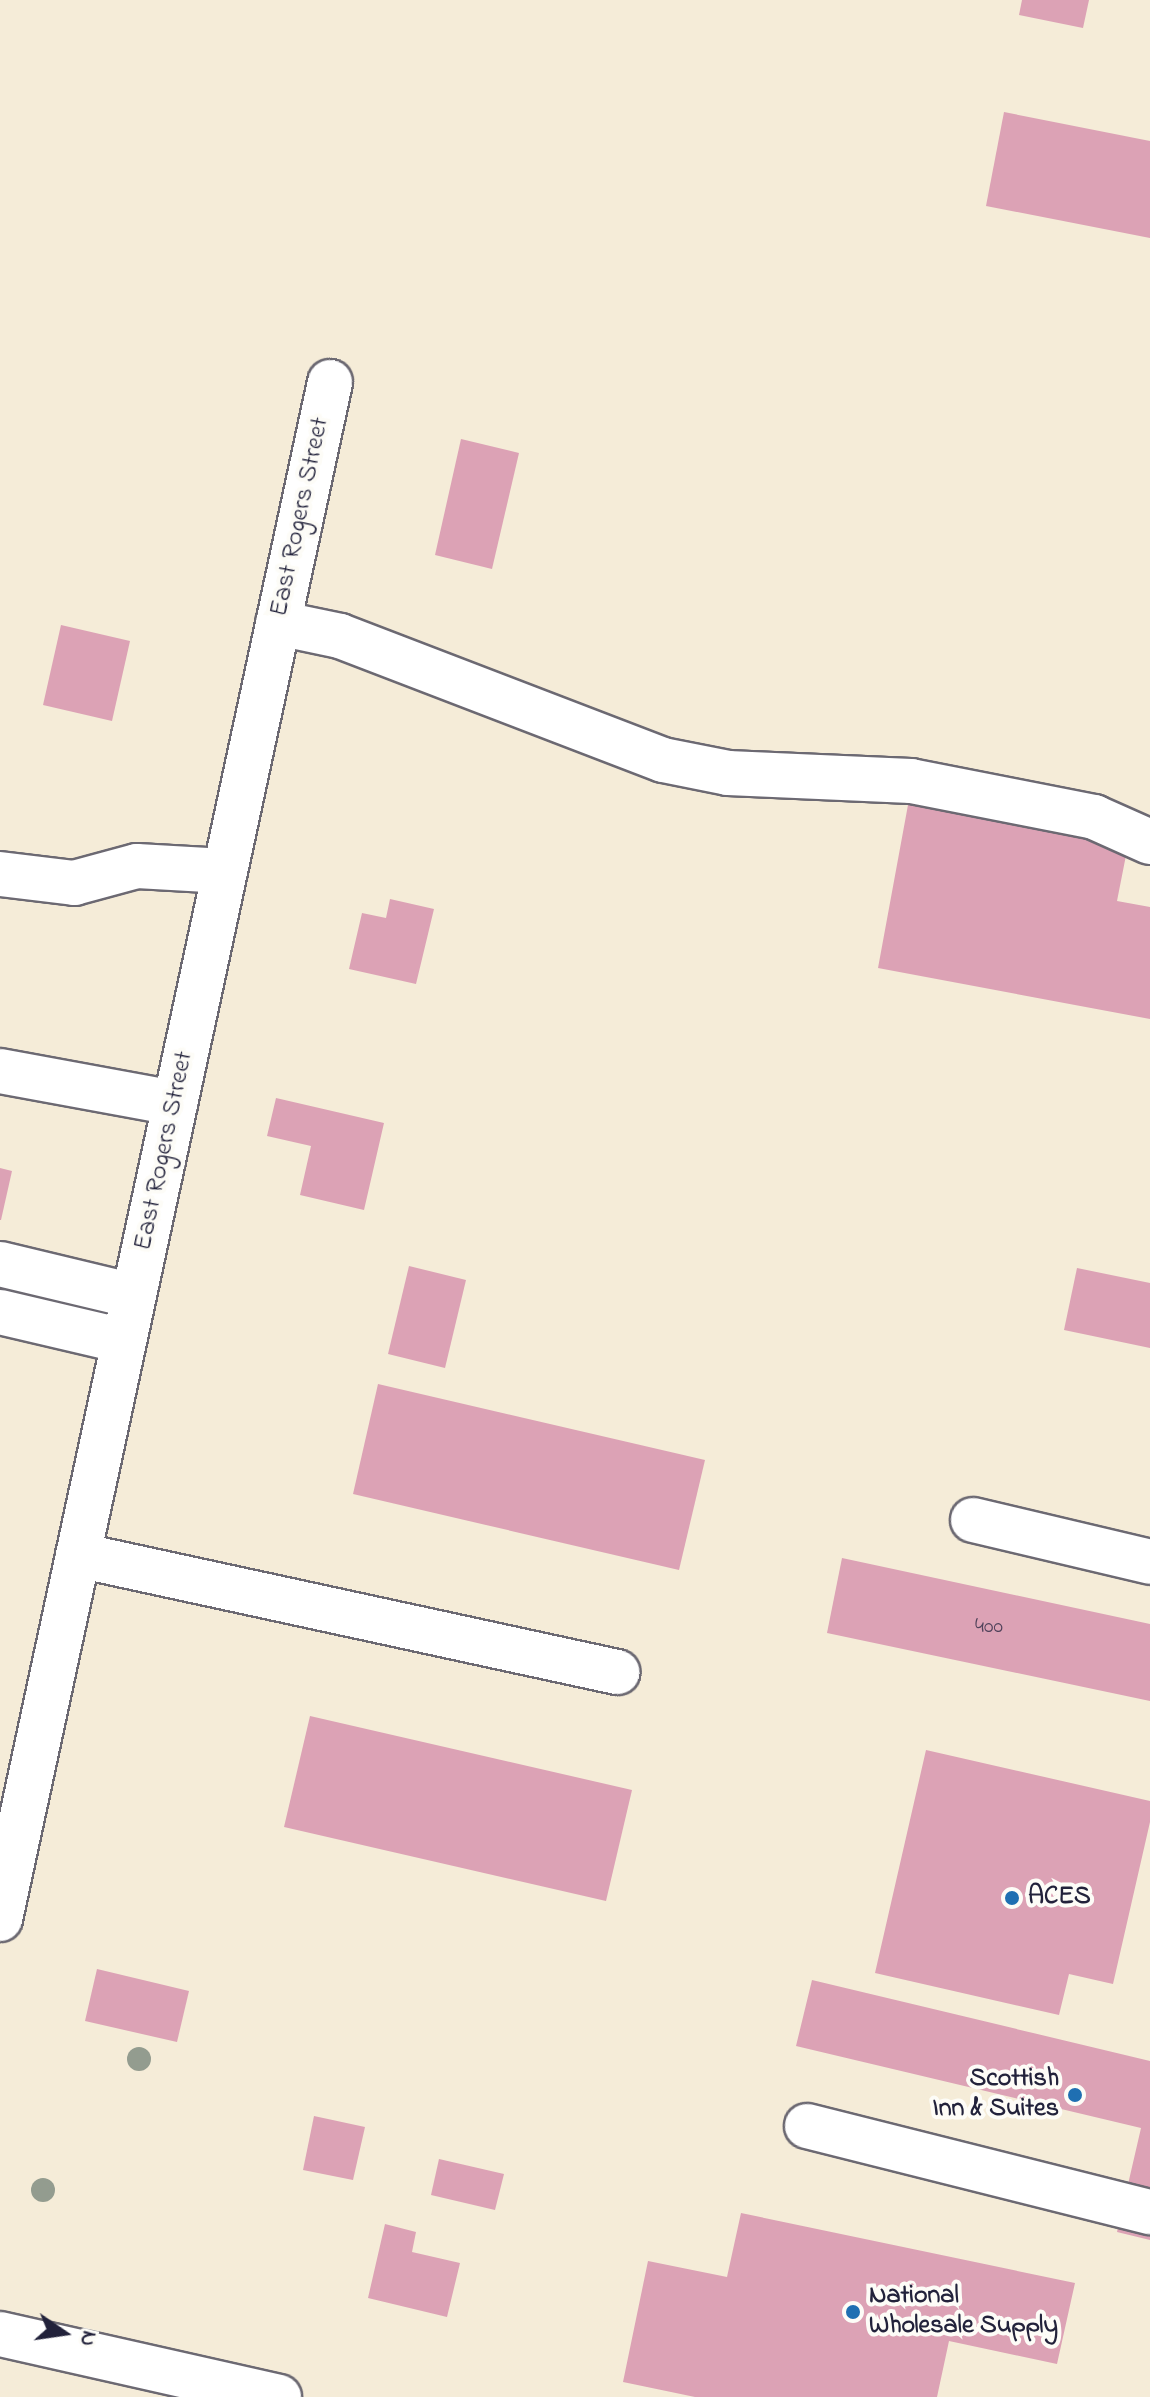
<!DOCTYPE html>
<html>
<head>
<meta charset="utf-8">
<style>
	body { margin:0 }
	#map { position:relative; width:1150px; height:2397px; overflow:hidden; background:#f5ecd8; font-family:"Indie Flower",sans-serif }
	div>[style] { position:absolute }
	.building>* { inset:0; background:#dca2b5 }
	.roads { filter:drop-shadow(2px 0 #6c6972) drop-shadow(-2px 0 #6c6972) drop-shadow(0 2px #6c6972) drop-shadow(0 -2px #6c6972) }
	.minor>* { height:44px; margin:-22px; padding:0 22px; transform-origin:22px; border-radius:22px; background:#fff }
	.trees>* { width:24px; height:24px; margin:-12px; border-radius:50%; background:#939c8f }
	.dots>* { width:22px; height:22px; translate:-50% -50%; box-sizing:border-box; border:4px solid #fdfcf7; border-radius:50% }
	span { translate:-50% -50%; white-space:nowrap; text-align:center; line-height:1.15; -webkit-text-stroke:8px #fdfcf7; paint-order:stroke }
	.number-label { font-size:22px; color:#50425a }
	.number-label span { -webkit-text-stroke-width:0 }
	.street-label { font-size:26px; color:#22223b }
	.poi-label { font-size:26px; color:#22223b; font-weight:700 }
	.left { translate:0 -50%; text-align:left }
	.right { translate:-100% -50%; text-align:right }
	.north { position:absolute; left:24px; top:2293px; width:80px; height:80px; -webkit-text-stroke:6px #fdfcf7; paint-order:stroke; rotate:103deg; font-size:22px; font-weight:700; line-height:32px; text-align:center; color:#22223b }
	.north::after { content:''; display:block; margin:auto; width:28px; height:36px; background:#22223b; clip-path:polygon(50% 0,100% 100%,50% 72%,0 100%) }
</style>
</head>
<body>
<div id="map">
	<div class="building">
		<i style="clip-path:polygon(1022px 0,1089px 0,1083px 28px,1019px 15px)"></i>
		<i style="clip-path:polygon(1004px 112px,1150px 141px,1150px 238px,986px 206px)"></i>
		<i style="clip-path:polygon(461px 439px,519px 453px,492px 569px,435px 555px)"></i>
		<i style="clip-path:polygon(61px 625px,130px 641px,112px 721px,43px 705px)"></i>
		<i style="clip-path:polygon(910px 794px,1130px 835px,1117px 901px,1150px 907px,1150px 1019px,878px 968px)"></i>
		<i style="clip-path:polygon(390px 899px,434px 909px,416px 984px,349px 969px,362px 913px,386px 918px)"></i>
		<i style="clip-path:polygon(276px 1098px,384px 1123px,364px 1210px,300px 1195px,311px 1146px,267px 1136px)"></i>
		<i style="clip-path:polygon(0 1168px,12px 1171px,1px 1220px,0 1220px)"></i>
		<i style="clip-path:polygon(409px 1266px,466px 1280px,445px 1368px,388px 1354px)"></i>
		<i style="clip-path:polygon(1077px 1268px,1150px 1283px,1150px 1348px,1064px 1330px)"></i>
		<i style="clip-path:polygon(378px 1384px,705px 1460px,679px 1570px,353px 1494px)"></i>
		<i style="clip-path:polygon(842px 1558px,1150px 1624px,1150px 1701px,827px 1633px)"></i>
		<i style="clip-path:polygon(310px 1716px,632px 1790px,606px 1901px,284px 1827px)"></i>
		<i style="clip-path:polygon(926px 1750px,1150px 1801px,1150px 1822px,1113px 1984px,1069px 1974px,1059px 2015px,875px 1973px)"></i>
		<i style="clip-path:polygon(97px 1969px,189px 1991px,177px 2042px,85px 2021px)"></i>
		<i style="clip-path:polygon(812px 1980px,1150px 2061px,1150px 2240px,1117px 2232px,1141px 2128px,796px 2046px)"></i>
		<i style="clip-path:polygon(314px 2116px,365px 2127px,353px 2180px,303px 2170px)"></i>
		<i style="clip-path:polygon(439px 2159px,504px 2174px,495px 2210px,431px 2195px)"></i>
		<i style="clip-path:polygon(741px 2213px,1075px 2283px,1057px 2364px,949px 2341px,937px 2397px,695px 2397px,623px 2382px,648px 2261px,727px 2277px)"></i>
		<i style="clip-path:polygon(385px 2224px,416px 2232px,412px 2252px,460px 2263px,447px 2317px,368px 2298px)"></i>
	</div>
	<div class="roads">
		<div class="minor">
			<i style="left:278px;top:623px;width:63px;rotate:11.8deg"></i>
			<i style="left:340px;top:636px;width:346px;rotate:21deg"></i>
			<i style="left:663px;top:760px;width:66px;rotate:11.3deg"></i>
			<i style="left:728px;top:773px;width:183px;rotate:2.5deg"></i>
			<i style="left:911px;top:781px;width:187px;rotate:11.1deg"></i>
			<i style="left:1094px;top:817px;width:61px;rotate:24.1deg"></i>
			<i style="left:0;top:874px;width:75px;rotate:6.9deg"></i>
			<i style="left:74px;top:883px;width:65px;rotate:-15.1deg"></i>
			<i style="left:137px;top:866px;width:88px;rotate:3.3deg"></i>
			<i style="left:0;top:1071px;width:178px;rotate:10.4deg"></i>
			<i style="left:0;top:1264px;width:137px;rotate:13.5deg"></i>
			<i style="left:0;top:1312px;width:127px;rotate:13.2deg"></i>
			<i style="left:973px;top:1520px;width:182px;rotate:13.3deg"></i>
			<i style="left:78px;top:1555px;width:552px;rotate:12.25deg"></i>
			<i style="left:0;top:1919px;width:1572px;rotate:-77.88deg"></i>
			<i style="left:807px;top:2126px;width:354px;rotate:14.1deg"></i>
			<i style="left:0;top:2334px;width:286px;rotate:12.7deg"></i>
		</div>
	</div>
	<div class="trees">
		<i style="left:139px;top:2059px"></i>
		<i style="left:43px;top:2190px"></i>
	</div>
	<div class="dots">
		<i style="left:1012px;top:1898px;background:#1f6fb2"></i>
		<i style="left:1075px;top:2095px;background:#1f6fb2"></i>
		<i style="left:853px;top:2312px;background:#1f6fb2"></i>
	</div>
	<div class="number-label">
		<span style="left:989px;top:1628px">400</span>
	</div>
	<div class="street-label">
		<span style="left:301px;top:517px;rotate:-78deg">East Rogers Street</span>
		<span style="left:165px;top:1151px;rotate:-78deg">East Rogers Street</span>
	</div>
	<div class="poi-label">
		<span class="left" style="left:1028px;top:1898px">ACES</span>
		<span class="right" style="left:1059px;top:2095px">Scottish<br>Inn &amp; Suites</span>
		<span class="left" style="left:869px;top:2312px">National<br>Wholesale Supply</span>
	</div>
	<div class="north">N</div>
</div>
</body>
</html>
